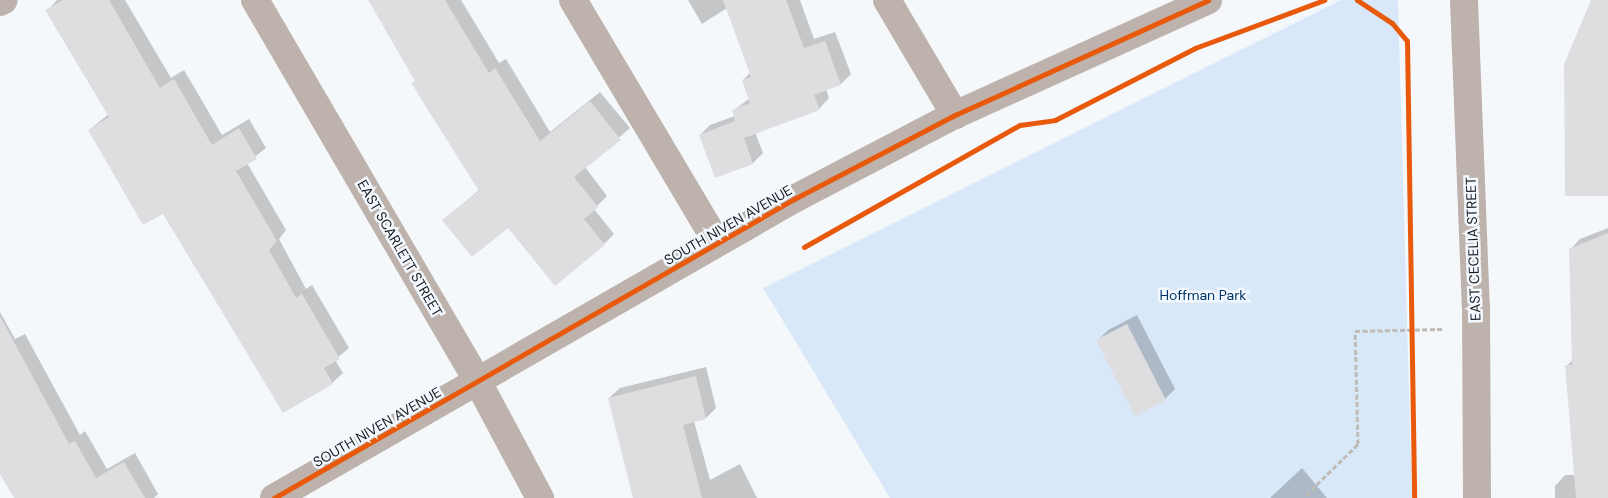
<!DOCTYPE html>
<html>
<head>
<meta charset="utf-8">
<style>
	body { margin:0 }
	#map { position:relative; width:1608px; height:498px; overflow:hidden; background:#f5f8fb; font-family:"DM Sans",sans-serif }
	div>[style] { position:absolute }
	.green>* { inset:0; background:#d9e8f8 }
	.shadow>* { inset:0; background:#0003 }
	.building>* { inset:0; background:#dedee1 }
	.path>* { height:3px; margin-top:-1.5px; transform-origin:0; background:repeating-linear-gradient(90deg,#bfbbb7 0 5px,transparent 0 7.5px) }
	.minor>* { height:28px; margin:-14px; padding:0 14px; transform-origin:14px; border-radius:14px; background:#beb3ac }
	.cycleway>* { height:5px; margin:-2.5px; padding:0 2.5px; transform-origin:2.5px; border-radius:2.5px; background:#e8590c }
	span { translate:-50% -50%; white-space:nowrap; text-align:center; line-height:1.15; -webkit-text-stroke:5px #f2f8fe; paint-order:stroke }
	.street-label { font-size:14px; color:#181a1d }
	.park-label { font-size:14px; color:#003667 }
</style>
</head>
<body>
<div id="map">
	<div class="green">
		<i style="clip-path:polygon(1341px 0,1398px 0,1412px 498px,890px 498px,763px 288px)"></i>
	</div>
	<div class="shadow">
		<i style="clip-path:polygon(57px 0,125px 0,171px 78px,184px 70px,222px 135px,249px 119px,266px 148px,247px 163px,286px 230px,279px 239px,306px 289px,312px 285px,349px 348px,335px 360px,343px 373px,332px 383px,283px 412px,163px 212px,89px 130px,109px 114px,47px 11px)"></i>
		<i style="clip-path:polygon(369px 0,461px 0,499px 63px,506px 59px,550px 132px,600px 92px,630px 128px,585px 167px,607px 196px,594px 209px,614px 234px,604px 244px,508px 226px,444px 220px,479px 190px,413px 83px,416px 80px)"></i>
		<i style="clip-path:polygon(688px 0,800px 0,814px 39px,835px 32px,851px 74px,841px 84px,826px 89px,829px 98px,819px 109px,755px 132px,763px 153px,753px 163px,715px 176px,700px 135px,710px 125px,735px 116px,733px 111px,750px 98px,743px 80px,751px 72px,727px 8px,702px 24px)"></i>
		<i style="clip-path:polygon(1608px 228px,1608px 498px,1555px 498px,1555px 486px,1565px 475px,1576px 475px,1567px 366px,1573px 359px,1570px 250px,1580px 239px)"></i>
		<i style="clip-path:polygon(0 312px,15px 339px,25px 334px,80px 435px,85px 431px,107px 469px,135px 453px,158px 494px,154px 498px,15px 498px,0 471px)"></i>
		<i style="clip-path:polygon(1137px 315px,1175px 389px,1165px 399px,1098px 340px,1108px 330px)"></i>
		<i style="clip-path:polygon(706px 367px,716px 408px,706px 418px,694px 421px,710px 480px,740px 464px,757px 498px,659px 498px,609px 398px,620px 388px)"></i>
		<i style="clip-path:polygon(1302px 468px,1327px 498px,1270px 498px,1272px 496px)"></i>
	</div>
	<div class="building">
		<i style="clip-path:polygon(63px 0,109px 0,160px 88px,174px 79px,212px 145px,239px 128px,257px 159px,236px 171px,277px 241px,269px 250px,296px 298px,302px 294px,340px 359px,324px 368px,333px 384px,283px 413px,163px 214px,143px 225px,88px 130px,109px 117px,45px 10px)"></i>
		<i style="clip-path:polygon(368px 0,445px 0,489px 73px,495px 68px,540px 141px,590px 101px,621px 140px,574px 177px,598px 207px,584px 219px,605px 245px,555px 286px,508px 228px,472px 257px,442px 220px,479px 191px,411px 83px,415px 81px)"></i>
		<i style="clip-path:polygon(723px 0,786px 0,804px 48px,825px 41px,841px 85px,814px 95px,820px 110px,744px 138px,753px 164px,715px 178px,699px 135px,735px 121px,732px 110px,750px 103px,742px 80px,751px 77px)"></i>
		<i style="clip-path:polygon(1591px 0,1608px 0,1608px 196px,1565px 196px,1564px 64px)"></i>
		<i style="clip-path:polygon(1608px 233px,1608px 498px,1576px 498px,1565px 365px,1572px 365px,1569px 249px)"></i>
		<i style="clip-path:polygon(0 316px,69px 444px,75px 441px,96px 478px,124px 462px,145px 498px,14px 498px,0 474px)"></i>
		<i style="clip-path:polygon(1127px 324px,1166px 400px,1135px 416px,1096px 340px)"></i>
		<i style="clip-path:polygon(696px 376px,706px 419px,683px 425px,702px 498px,633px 498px,608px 398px)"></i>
	</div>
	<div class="path">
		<i style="left:1306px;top:495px;width:73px;rotate:-44.4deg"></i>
		<i style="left:1358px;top:444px;width:113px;rotate:-91.5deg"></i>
		<i style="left:1355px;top:331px;width:87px;rotate:-1.3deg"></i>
	</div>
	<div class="minor">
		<i style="left:255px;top:0;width:442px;rotate:59.7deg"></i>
		<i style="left:478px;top:382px;width:132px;rotate:61.9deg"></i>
		<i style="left:573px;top:0;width:282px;rotate:59.3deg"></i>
		<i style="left:887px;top:0;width:134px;rotate:59.4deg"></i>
		<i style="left:1464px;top:0;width:307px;rotate:87.8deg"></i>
		<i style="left:1476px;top:307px;width:191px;rotate:89.7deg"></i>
		<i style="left:0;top:2px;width:4px;rotate:-27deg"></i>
		<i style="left:274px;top:498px;width:600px;rotate:-29.9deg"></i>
		<i style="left:794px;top:199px;width:182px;rotate:-27.6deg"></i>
		<i style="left:955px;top:115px;width:278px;rotate:-24.4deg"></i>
	</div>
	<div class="cycleway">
		<i style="left:1357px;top:0;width:42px;rotate:33.3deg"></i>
		<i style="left:1392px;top:23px;width:23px;rotate:50deg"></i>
		<i style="left:1407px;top:41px;width:457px;rotate:89.1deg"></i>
		<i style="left:804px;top:247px;width:248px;rotate:-29.5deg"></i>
		<i style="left:1020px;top:125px;width:35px;rotate:-8deg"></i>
		<i style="left:1055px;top:120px;width:157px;rotate:-27.2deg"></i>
		<i style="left:1195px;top:48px;width:138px;rotate:-20.4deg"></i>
		<i style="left:274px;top:498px;width:600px;rotate:-29.9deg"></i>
		<i style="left:794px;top:199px;width:182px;rotate:-27.6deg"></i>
		<i style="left:955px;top:115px;width:278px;rotate:-24.4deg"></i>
	</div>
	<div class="street-label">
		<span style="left:728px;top:225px;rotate:-30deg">SOUTH NIVEN AVENUE</span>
		<span style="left:400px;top:248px;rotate:60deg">EAST SCARLETT STREET</span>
		<span style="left:1473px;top:249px;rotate:-92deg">EAST CECELIA STREET</span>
		<span style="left:377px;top:427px;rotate:-30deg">SOUTH NIVEN AVENUE</span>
	</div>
	<div class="park-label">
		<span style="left:1203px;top:295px">Hoffman Park</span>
	</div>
</div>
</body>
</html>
